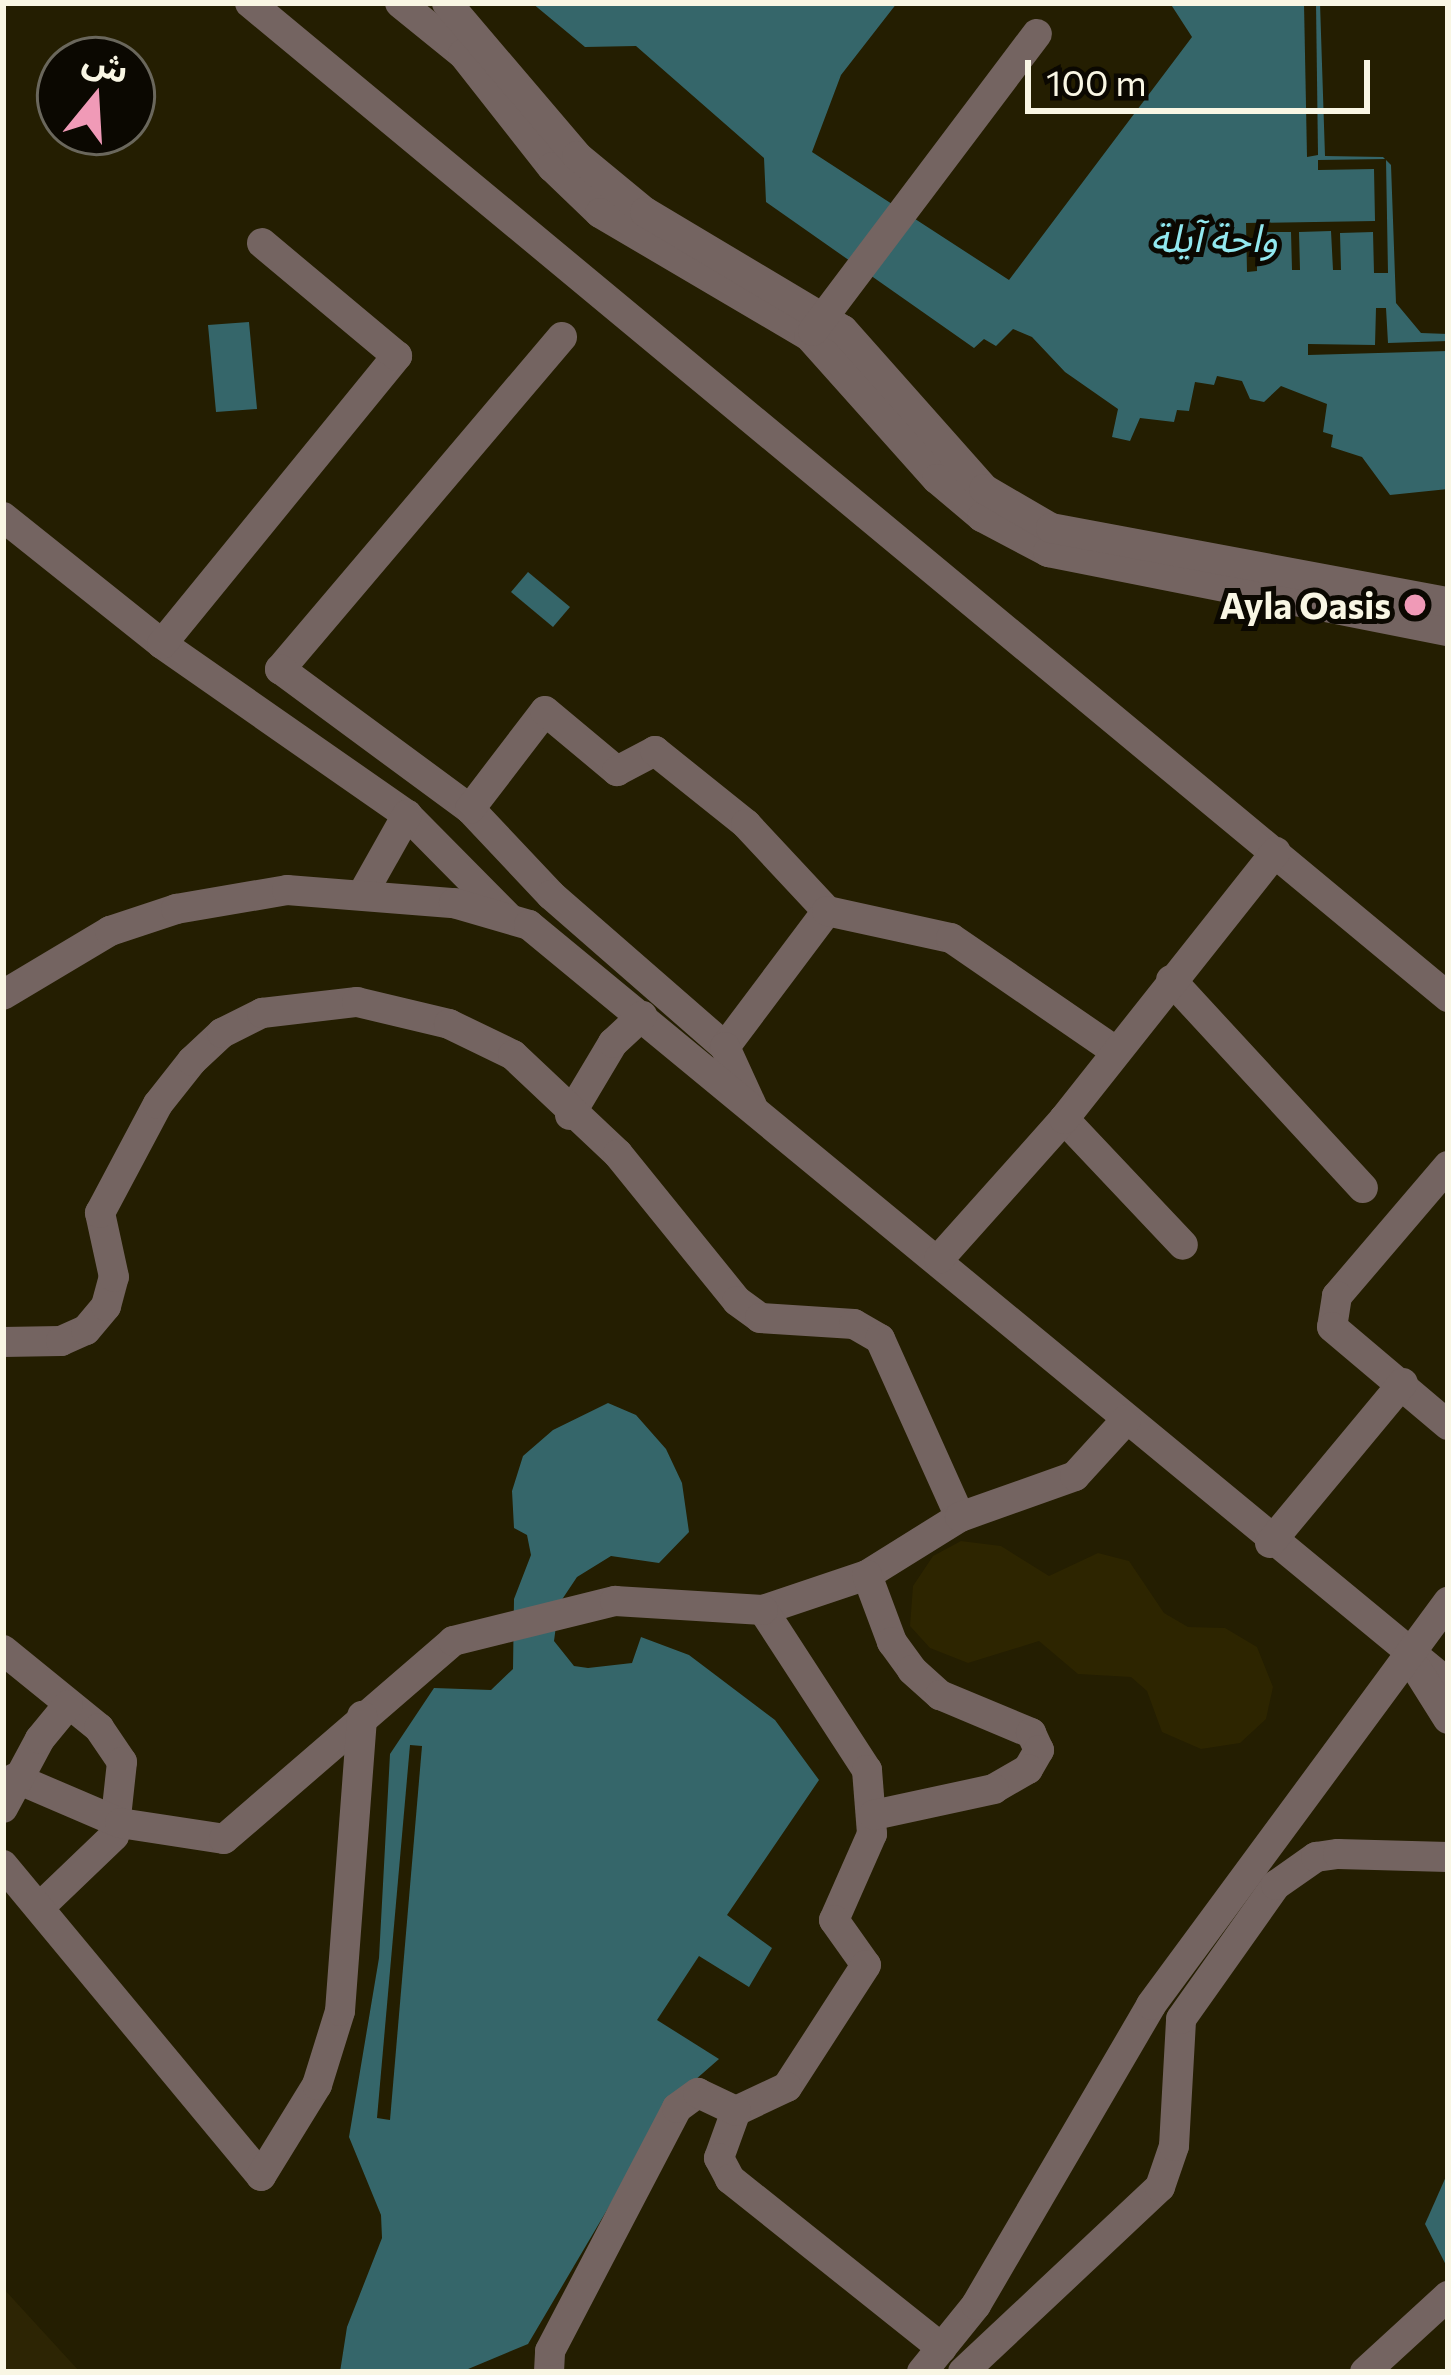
<!DOCTYPE html>
<html>
<head>
<meta charset="utf-8">
<style>
	body { margin:0 }
	#map { position:relative; width:1451px; height:2375px; overflow:hidden; background:#241e01; font-family:Commissioner,"Noto Sans Arabic",sans-serif }
	div>[style] { position:absolute }
	.built>* { inset:0; background:#2d2500 }
	.sand>* { inset:0; background:#2d2504 }
	.water>* { inset:0; background:#35666a }
	.pier>* { inset:0; background:#241e01 }
	.minor>* { height:30px; margin:-15px; padding:0 15px; transform-origin:15px; border-radius:15px; background:#746461 }
	.dots>* { width:33px; height:33px; translate:-50% -50%; box-sizing:border-box; border:6px solid #0b0801; border-radius:50% }
	span { translate:-50% -50%; white-space:nowrap; text-align:center; line-height:1.15; -webkit-text-stroke:10px #0b0801; paint-order:stroke }
	.poi-label { font-size:36px; color:#f9f6e4; font-weight:700 }
	.right { translate:-100% -50%; text-align:right }
	.water-label { font-size:39px; color:#92e8ef; font-style:italic }
	.frame { position:absolute; inset:0; border:6px solid #f9f6e4; pointer-events:none }
	.north { position:absolute; left:36px; top:36px; width:120px; height:120px; box-sizing:border-box; background:#0b0801; border:3px solid #6a675c; border-radius:50%; rotate:18deg; font-size:33px; font-weight:700; line-height:48px; text-align:center; color:#f9f6e4 }
	.north::after { content:''; display:block; margin:auto; width:42px; height:54px; background:#f09ab7; clip-path:polygon(50% 0,100% 100%,50% 72%,0 100%) }
	.scale { position:absolute; left:1025px; top:60px; width:345px; height:54px; box-sizing:border-box; border:6px solid #f9f6e4; border-top:0; padding-left:15px; font-size:36px; line-height:42px; white-space:nowrap; color:#f9f6e4; -webkit-text-stroke:9px #0b0801; paint-order:stroke }
</style>
</head>
<body>
<div id="map">
	<div class="built">
		<i style="clip-path:polygon(961px 1541px,1001px 1546px,1049px 1576px,1098px 1553px,1129px 1561px,1164px 1613px,1188px 1627px,1225px 1628px,1257px 1647px,1273px 1687px,1266px 1719px,1240px 1743px,1201px 1749px,1162px 1732px,1147px 1691px,1131px 1677px,1078px 1674px,1039px 1641px,968px 1663px,930px 1648px,910px 1626px,913px 1586px,933px 1556px)"></i>
	</div>
	<div class="sand">
		<i style="clip-path:polygon(3px 2288px,80px 2372px,3px 2372px)"></i>
	</div>
	<div class="water">
		<i style="clip-path:polygon(532px 3px,897px 3px,841px 75px,812px 152px,1009px 280px,1192px 37px,1170px 3px,1320px 3px,1325px 156px,1383px 157px,1391px 165px,1396px 303px,1421px 333px,1448px 334px,1448px 489px,1390px 495px,1362px 457px,1331px 447px,1333px 435px,1323px 432px,1327px 404px,1281px 386px,1264px 402px,1250px 399px,1242px 381px,1217px 376px,1214px 385px,1195px 382px,1189px 411px,1177px 410px,1174px 422px,1140px 418px,1130px 441px,1112px 437px,1118px 409px,1065px 372px,1032px 337px,1013px 329px,996px 346px,984px 339px,974px 348px,766px 202px,764px 158px,636px 46px,585px 47px)"></i>
		<i style="clip-path:polygon(249px 322px,257px 409px,216px 412px,208px 325px)"></i>
		<i style="clip-path:polygon(528px 572px,570px 607px,553px 627px,511px 592px)"></i>
		<i style="clip-path:polygon(608px 1403px,636px 1415px,666px 1449px,682px 1483px,689px 1532px,659px 1563px,611px 1556px,577px 1577px,559px 1604px,554px 1641px,574px 1666px,588px 1668px,632px 1663px,641px 1637px,689px 1655px,775px 1720px,819px 1780px,727px 1915px,772px 1948px,749px 1987px,699px 1956px,657px 2020px,719px 2059px,687px 2087px,640px 2154px,528px 2344px,461px 2372px,340px 2372px,347px 2327px,382px 2238px,381px 2215px,349px 2137px,379px 1958px,390px 1754px,434px 1688px,491px 1690px,513px 1669px,514px 1599px,531px 1555px,527px 1535px,514px 1528px,512px 1491px,523px 1456px,553px 1430px)"></i>
		<i style="clip-path:polygon(1448px 2172px,1448px 2269px,1425px 2224px)"></i>
	</div>
	<div class="pier">
		<i style="clip-path:polygon(1304px 3px,1316px 3px,1318px 155px,1307px 157px)"></i>
		<i style="clip-path:polygon(1386px 159px,1388px 273px,1374px 273px,1373px 232px,1340px 233px,1341px 270px,1333px 270px,1331px 231px,1299px 232px,1300px 270px,1292px 270px,1291px 232px,1257px 232px,1257px 271px,1247px 272px,1246px 223px,1375px 221px,1374px 169px,1318px 170px,1318px 160px)"></i>
		<i style="clip-path:polygon(1376px 308px,1386px 308px,1388px 343px,1448px 341px,1448px 351px,1308px 355px,1308px 344px,1375px 345px)"></i>
		<i style="clip-path:polygon(410px 1745px,422px 1746px,390px 2120px,377px 2118px)"></i>
	</div>
	<div class="minor">
		<i style="left:250px;top:3px;width:1557px;rotate:39.68deg"></i>
		<i style="left:400px;top:3px;width:81px;rotate:39deg"></i>
		<i style="left:463px;top:54px;width:144px;rotate:51.8deg"></i>
		<i style="left:552px;top:167px;width:66px;rotate:43.8deg"></i>
		<i style="left:600px;top:213px;width:243px;rotate:30.5deg"></i>
		<i style="left:809px;top:336px;width:192px;rotate:48.2deg"></i>
		<i style="left:937px;top:479px;width:59px;rotate:40.2deg"></i>
		<i style="left:982px;top:517px;width:75px;rotate:27.9deg"></i>
		<i style="left:1048px;top:552px;width:408px;rotate:11.2deg"></i>
		<i style="left:447px;top:3px;width:201px;rotate:49.6deg"></i>
		<i style="left:577px;top:156px;width:88px;rotate:39.5deg"></i>
		<i style="left:645px;top:212px;width:230px;rotate:30.8deg"></i>
		<i style="left:843px;top:330px;width:213px;rotate:48.4deg"></i>
		<i style="left:984px;top:489px;width:78px;rotate:30.2deg"></i>
		<i style="left:1051px;top:528px;width:404px;rotate:10.6deg"></i>
		<i style="left:813px;top:331px;width:372px;rotate:-53deg"></i>
		<i style="left:562px;top:337px;width:436px;rotate:130.3deg"></i>
		<i style="left:280px;top:669px;width:236px;rotate:36.4deg"></i>
		<i style="left:470px;top:809px;width:118px;rotate:46.7deg"></i>
		<i style="left:551px;top:895px;width:231px;rotate:41.1deg"></i>
		<i style="left:3px;top:517px;width:203px;rotate:38.6deg"></i>
		<i style="left:162px;top:644px;width:299px;rotate:34.9deg"></i>
		<i style="left:407px;top:815px;width:144px;rotate:45.3deg"></i>
		<i style="left:162px;top:644px;width:372px;rotate:-50.8deg"></i>
		<i style="left:397px;top:356px;width:176px;rotate:-140.1deg"></i>
		<i style="left:470px;top:809px;width:123px;rotate:-52.6deg"></i>
		<i style="left:545px;top:711px;width:94px;rotate:39.8deg"></i>
		<i style="left:617px;top:771px;width:43px;rotate:-27.8deg"></i>
		<i style="left:655px;top:751px;width:117px;rotate:38.7deg"></i>
		<i style="left:746px;top:824px;width:119px;rotate:47deg"></i>
		<i style="left:827px;top:911px;width:170px;rotate:126.9deg"></i>
		<i style="left:725px;top:1047px;width:65px;rotate:65.4deg"></i>
		<i style="left:363px;top:893px;width:90px;rotate:-60.6deg"></i>
		<i style="left:827px;top:911px;width:127px;rotate:12.3deg"></i>
		<i style="left:951px;top:938px;width:198px;rotate:34.5deg"></i>
		<i style="left:1171px;top:980px;width:283px;rotate:47.3deg"></i>
		<i style="left:3px;top:995px;width:125px;rotate:-30.9deg"></i>
		<i style="left:110px;top:931px;width:70px;rotate:-18.4deg"></i>
		<i style="left:176px;top:909px;width:113px;rotate:-9.7deg"></i>
		<i style="left:287px;top:890px;width:168px;rotate:4.5deg"></i>
		<i style="left:454px;top:903px;width:78px;rotate:16.3deg"></i>
		<i style="left:529px;top:925px;width:1191px;rotate:39.52deg"></i>
		<i style="left:570px;top:1115px;width:84px;rotate:-59.2deg"></i>
		<i style="left:613px;top:1043px;width:40px;rotate:-43deg"></i>
		<i style="left:1064px;top:1119px;width:173px;rotate:46.6deg"></i>
		<i style="left:1448px;top:1166px;width:171px;rotate:130.5deg"></i>
		<i style="left:1337px;top:1296px;width:31px;rotate:99deg"></i>
		<i style="left:1332px;top:1327px;width:152px;rotate:40.2deg"></i>
		<i style="left:939px;top:1259px;width:188px;rotate:-48.2deg"></i>
		<i style="left:1064px;top:1119px;width:341px;rotate:-51.6deg"></i>
		<i style="left:3px;top:1342px;width:58px;rotate:-1deg"></i>
		<i style="left:61px;top:1341px;width:27px;rotate:-24deg"></i>
		<i style="left:86px;top:1330px;width:31px;rotate:-50deg"></i>
		<i style="left:106px;top:1306px;width:30px;rotate:-75deg"></i>
		<i style="left:114px;top:1277px;width:66px;rotate:-102.3deg"></i>
		<i style="left:100px;top:1213px;width:123px;rotate:-62deg"></i>
		<i style="left:158px;top:1104px;width:55px;rotate:-51.7deg"></i>
		<i style="left:192px;top:1061px;width:41px;rotate:-43deg"></i>
		<i style="left:222px;top:1033px;width:45px;rotate:-26.6deg"></i>
		<i style="left:262px;top:1013px;width:96px;rotate:-6.6deg"></i>
		<i style="left:357px;top:1002px;width:95px;rotate:13.4deg"></i>
		<i style="left:449px;top:1024px;width:71px;rotate:25.8deg"></i>
		<i style="left:513px;top:1055px;width:144px;rotate:43.3deg"></i>
		<i style="left:618px;top:1154px;width:189px;rotate:51deg"></i>
		<i style="left:737px;top:1301px;width:29px;rotate:36deg"></i>
		<i style="left:760px;top:1318px;width:94px;rotate:3.7deg"></i>
		<i style="left:854px;top:1324px;width:30px;rotate:30deg"></i>
		<i style="left:880px;top:1339px;width:195px;rotate:65.8deg"></i>
		<i style="left:960px;top:1517px;width:110px;rotate:148.1deg"></i>
		<i style="left:867px;top:1575px;width:110px;rotate:161.4deg"></i>
		<i style="left:763px;top:1610px;width:191px;rotate:57deg"></i>
		<i style="left:867px;top:1770px;width:64px;rotate:85.5deg"></i>
		<i style="left:872px;top:1834px;width:94px;rotate:113.8deg"></i>
		<i style="left:834px;top:1920px;width:55px;rotate:54.6deg"></i>
		<i style="left:866px;top:1965px;width:145px;rotate:122.9deg"></i>
		<i style="left:787px;top:2087px;width:56px;rotate:154.8deg"></i>
		<i style="left:736px;top:2111px;width:50px;rotate:109.9deg"></i>
		<i style="left:719px;top:2158px;width:24px;rotate:62deg"></i>
		<i style="left:730px;top:2179px;width:271px;rotate:38.6deg"></i>
		<i style="left:960px;top:1517px;width:122px;rotate:-19.6deg"></i>
		<i style="left:1075px;top:1476px;width:76px;rotate:-47.7deg"></i>
		<i style="left:1270px;top:1543px;width:208px;rotate:-50.3deg"></i>
		<i style="left:867px;top:1575px;width:72px;rotate:69.5deg"></i>
		<i style="left:892px;top:1642px;width:34px;rotate:54deg"></i>
		<i style="left:912px;top:1670px;width:38px;rotate:42deg"></i>
		<i style="left:940px;top:1695px;width:99px;rotate:22.7deg"></i>
		<i style="left:1031px;top:1733px;width:19px;rotate:65deg"></i>
		<i style="left:1039px;top:1750px;width:22px;rotate:120deg"></i>
		<i style="left:1028px;top:1769px;width:39px;rotate:150deg"></i>
		<i style="left:994px;top:1789px;width:123px;rotate:167.8deg"></i>
		<i style="left:3px;top:1650px;width:124px;rotate:39.1deg"></i>
		<i style="left:99px;top:1728px;width:41px;rotate:55.9deg"></i>
		<i style="left:122px;top:1762px;width:74px;rotate:96.2deg"></i>
		<i style="left:114px;top:1836px;width:103px;rotate:136.2deg"></i>
		<i style="left:1416px;top:1668px;width:60px;rotate:57.9deg"></i>
		<i style="left:15px;top:1778px;width:114px;rotate:23.2deg"></i>
		<i style="left:120px;top:1823px;width:105px;rotate:8.7deg"></i>
		<i style="left:224px;top:1839px;width:303px;rotate:-40.8deg"></i>
		<i style="left:453px;top:1641px;width:167px;rotate:-13.9deg"></i>
		<i style="left:615px;top:1601px;width:148px;rotate:3.5deg"></i>
		<i style="left:3px;top:1808px;width:78px;rotate:-61.8deg"></i>
		<i style="left:40px;top:1739px;width:44px;rotate:-50.5deg"></i>
		<i style="left:3px;top:1865px;width:404px;rotate:50.3deg"></i>
		<i style="left:261px;top:2176px;width:107px;rotate:-58.4deg"></i>
		<i style="left:317px;top:2085px;width:77px;rotate:-72.7deg"></i>
		<i style="left:340px;top:2011px;width:296px;rotate:-85.7deg"></i>
		<i style="left:549px;top:2372px;width:21px;rotate:-87deg"></i>
		<i style="left:550px;top:2351px;width:274px;rotate:-62.4deg"></i>
		<i style="left:677px;top:2108px;width:26px;rotate:-36deg"></i>
		<i style="left:698px;top:2093px;width:42px;rotate:25.3deg"></i>
		<i style="left:922px;top:2372px;width:86px;rotate:-51.1deg"></i>
		<i style="left:976px;top:2305px;width:347px;rotate:-59.7deg"></i>
		<i style="left:1151px;top:2005px;width:501px;rotate:-53.61deg"></i>
		<i style="left:963px;top:2372px;width:270px;rotate:-43.2deg"></i>
		<i style="left:1160px;top:2187px;width:43px;rotate:-71.1deg"></i>
		<i style="left:1174px;top:2146px;width:127px;rotate:-86.8deg"></i>
		<i style="left:1181px;top:2019px;width:164px;rotate:-54.7deg"></i>
		<i style="left:1276px;top:1885px;width:49px;rotate:-35deg"></i>
		<i style="left:1316px;top:1857px;width:22px;rotate:-8deg"></i>
		<i style="left:1338px;top:1854px;width:110px;rotate:1.6deg"></i>
		<i style="left:1365px;top:2372px;width:113px;rotate:-42.5deg"></i>
	</div>
	<div class="dots">
		<i style="left:1415px;top:605px;background:#f09ab7"></i>
	</div>
	<div class="poi-label">
		<span class="right" style="left:1391px;top:605px">Ayla Oasis</span>
	</div>
	<div class="water-label">
		<span style="left:1214px;top:236px">واحة آيلة</span>
	</div>
	<div class="frame"></div>
	<div class="north">ش</div>
	<div class="scale">100 m</div>
</div>
</body>
</html>
